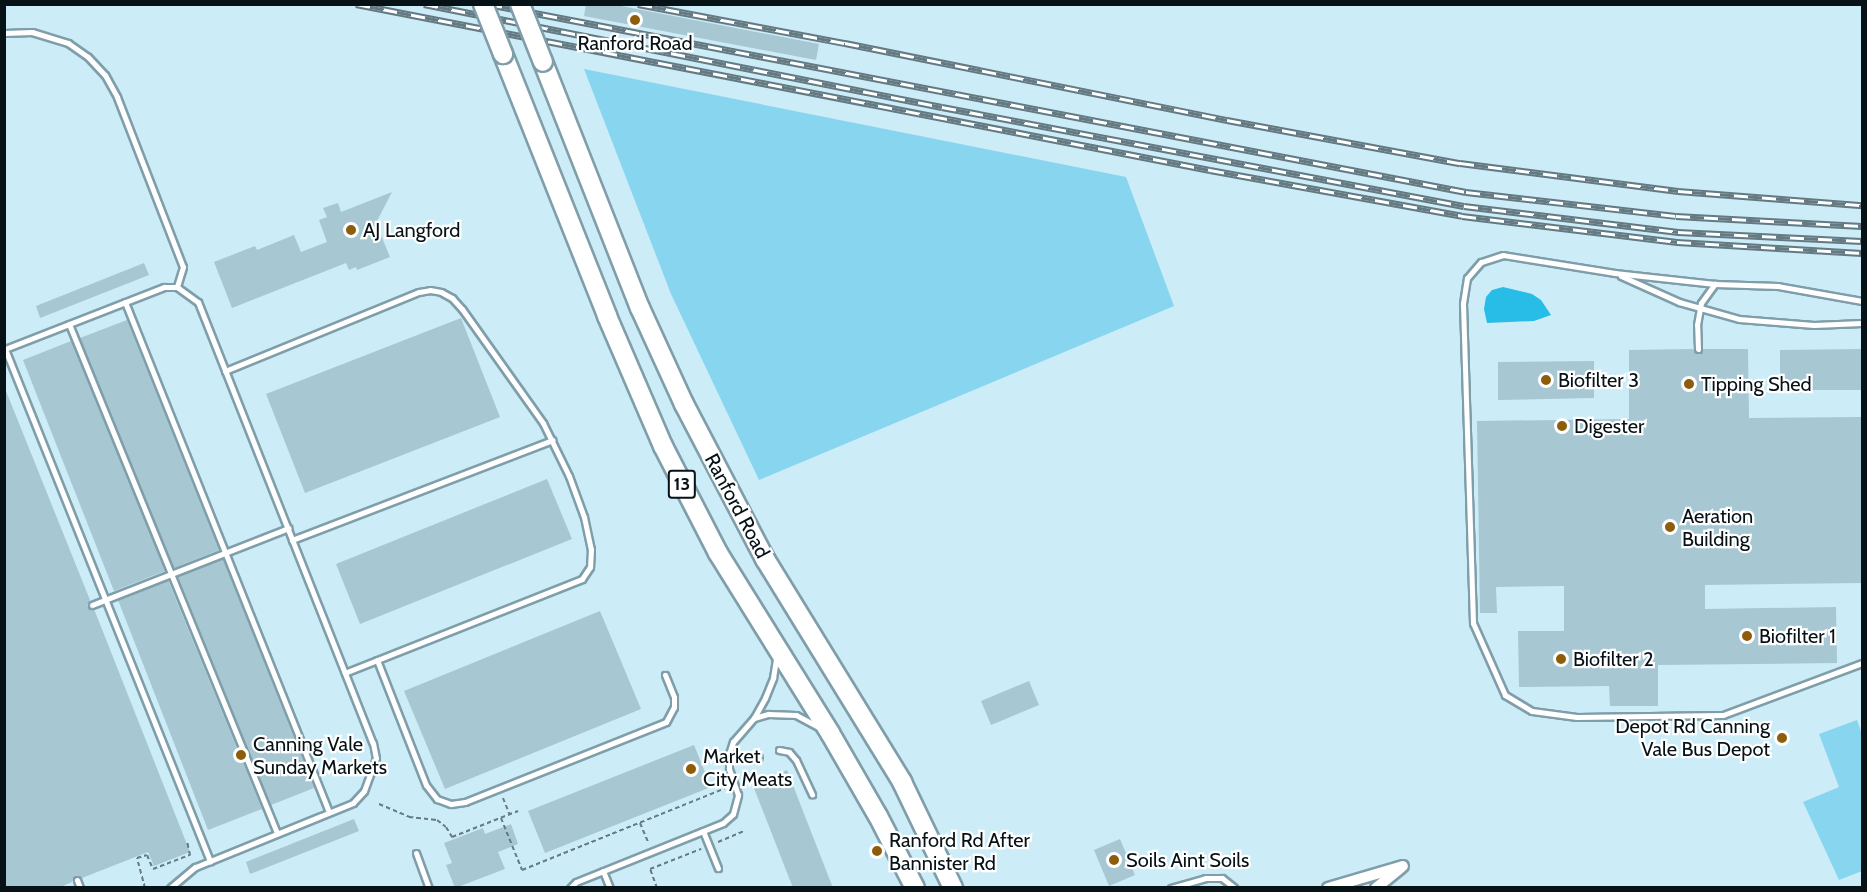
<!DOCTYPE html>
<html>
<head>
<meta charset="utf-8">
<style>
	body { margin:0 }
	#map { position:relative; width:1867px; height:892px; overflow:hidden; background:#ccecf8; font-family:Cabin,sans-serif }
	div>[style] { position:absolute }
	.green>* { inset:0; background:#88d5f0 }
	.water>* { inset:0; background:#27bde6 }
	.building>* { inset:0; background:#a7c7d3 }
	.path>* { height:2px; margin-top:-1px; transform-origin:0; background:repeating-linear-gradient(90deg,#657a82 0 4.5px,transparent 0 7.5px) }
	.roads { filter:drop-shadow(2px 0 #7f9ea9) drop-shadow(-2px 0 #7f9ea9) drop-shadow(0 2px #7f9ea9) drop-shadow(0 -2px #7f9ea9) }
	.lane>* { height:5px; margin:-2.5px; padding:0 2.5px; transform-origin:2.5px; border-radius:2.5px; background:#fff }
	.street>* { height:10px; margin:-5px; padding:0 5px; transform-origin:5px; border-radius:5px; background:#fff }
	.primary>* { height:18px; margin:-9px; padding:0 9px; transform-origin:9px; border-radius:9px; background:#fff }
	.rail>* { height:7px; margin-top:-3.5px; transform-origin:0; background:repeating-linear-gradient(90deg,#fff 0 14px,#647981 0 28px); box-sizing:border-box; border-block:2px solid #647981 }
	.bridges { filter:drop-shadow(2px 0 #7f9ea9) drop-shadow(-2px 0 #7f9ea9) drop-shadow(0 2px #7f9ea9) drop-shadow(0 -2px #7f9ea9) }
	.primary-bridge>* { height:18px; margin:-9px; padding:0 9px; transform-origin:9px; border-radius:9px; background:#fff }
	.dots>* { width:16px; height:16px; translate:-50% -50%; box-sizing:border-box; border:3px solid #fff; border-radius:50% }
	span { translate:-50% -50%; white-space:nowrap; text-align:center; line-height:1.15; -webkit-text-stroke:4.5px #fff; paint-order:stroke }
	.shield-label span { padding:2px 4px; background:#fff; border:2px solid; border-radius:4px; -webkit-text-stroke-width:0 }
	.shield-label { font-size:18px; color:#061216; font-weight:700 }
	.poi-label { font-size:20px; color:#061216 }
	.left { translate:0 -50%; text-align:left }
	.right { translate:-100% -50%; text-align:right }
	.street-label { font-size:20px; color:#061216 }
	.frame { position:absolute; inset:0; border:6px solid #061216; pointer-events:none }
</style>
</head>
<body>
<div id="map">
	<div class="green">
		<i style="clip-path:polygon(584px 69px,1126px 177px,1174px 306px,759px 480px,671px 294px)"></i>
		<i style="clip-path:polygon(1857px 720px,1862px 734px,1862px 871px,1839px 880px,1803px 802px,1839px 787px,1819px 734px)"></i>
	</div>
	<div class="water">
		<i style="clip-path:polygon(1503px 287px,1532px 294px,1541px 300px,1551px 315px,1534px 321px,1487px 323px,1484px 309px,1486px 297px,1492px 290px)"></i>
	</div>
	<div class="building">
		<i style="clip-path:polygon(586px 4px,611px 4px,819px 44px,816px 60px,584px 16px)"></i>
		<i style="clip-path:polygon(392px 192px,376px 223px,390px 257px,357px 270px,356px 267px,349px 270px,346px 263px,232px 308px,214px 262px,255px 246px,257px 250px,294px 235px,301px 252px,327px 242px,319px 220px,327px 217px,323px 208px,338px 203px,341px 212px)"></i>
		<i style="clip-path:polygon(144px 263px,149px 275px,40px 318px,36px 306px)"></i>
		<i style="clip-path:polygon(461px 318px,500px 417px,305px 493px,266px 394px)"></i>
		<i style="clip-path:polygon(127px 320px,219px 550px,174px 568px,80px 338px)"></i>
		<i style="clip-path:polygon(71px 341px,165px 571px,114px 591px,23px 360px)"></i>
		<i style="clip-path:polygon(1693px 349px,1698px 354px,1703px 349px,1748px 349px,1749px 418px,1863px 417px,1863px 583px,1705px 585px,1705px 609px,1836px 607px,1837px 663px,1658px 665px,1658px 706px,1610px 706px,1609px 686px,1519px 687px,1518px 631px,1564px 631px,1564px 586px,1496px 587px,1497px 613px,1480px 613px,1477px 421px,1629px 419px,1629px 350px)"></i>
		<i style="clip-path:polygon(1863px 349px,1863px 390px,1780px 390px,1780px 350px)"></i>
		<i style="clip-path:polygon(1594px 361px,1594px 398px,1498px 400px,1498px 362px)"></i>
		<i style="clip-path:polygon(4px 386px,90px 600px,87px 606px,94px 609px,190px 852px,154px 866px,148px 852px,82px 878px,75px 876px,72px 882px,58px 888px,4px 888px)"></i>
		<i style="clip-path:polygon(547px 479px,572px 539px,360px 624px,336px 564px)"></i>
		<i style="clip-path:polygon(223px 559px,314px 788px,271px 805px,178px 577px)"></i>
		<i style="clip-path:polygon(168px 580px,262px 809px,208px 830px,118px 600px)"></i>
		<i style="clip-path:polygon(600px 611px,641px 709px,445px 789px,404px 691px)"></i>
		<i style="clip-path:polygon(1029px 681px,1039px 705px,991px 725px,981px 701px)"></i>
		<i style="clip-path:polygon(694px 745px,711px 787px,545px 853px,528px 811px)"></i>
		<i style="clip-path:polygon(787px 770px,833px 888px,793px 888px,752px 783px)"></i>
		<i style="clip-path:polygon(354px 819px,359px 831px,250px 874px,246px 862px)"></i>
		<i style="clip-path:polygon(511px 824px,518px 844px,498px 852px,505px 869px,455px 888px,446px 865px,452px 863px,444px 843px,483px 828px,485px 834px)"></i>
		<i style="clip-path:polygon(1120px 839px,1135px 875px,1109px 886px,1094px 850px)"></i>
	</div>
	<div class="path">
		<i style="left:503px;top:798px;width:18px;rotate:68deg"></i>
		<i style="left:379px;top:804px;width:33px;rotate:23deg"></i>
		<i style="left:409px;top:817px;width:28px;rotate:6deg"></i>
		<i style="left:437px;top:820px;width:11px;rotate:38deg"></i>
		<i style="left:446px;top:827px;width:12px;rotate:59deg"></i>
		<i style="left:452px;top:837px;width:71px;rotate:-21.5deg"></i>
		<i style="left:501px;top:818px;width:56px;rotate:68deg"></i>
		<i style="left:522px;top:870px;width:218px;rotate:-21.9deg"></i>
		<i style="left:640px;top:823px;width:21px;rotate:67deg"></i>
		<i style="left:718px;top:842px;width:28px;rotate:-23deg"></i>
		<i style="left:145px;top:888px;width:31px;rotate:-105deg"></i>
		<i style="left:137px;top:858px;width:10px;rotate:-17deg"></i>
		<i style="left:147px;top:855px;width:15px;rotate:67deg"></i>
		<i style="left:153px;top:869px;width:40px;rotate:-21deg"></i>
		<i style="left:190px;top:855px;width:14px;rotate:-102deg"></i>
		<i style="left:657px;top:888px;width:20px;rotate:-110deg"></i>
		<i style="left:650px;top:869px;width:55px;rotate:-21.4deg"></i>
	</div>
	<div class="roads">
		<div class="lane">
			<i style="left:4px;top:33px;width:28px;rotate:-2deg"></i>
			<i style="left:32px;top:32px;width:38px;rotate:17deg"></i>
			<i style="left:68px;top:43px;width:24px;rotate:35deg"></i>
			<i style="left:88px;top:57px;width:25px;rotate:47deg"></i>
			<i style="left:105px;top:75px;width:25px;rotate:61deg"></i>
			<i style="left:117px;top:97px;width:182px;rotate:68.8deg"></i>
			<i style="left:183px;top:267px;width:21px;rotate:107deg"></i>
			<i style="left:177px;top:287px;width:26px;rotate:36deg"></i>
			<i style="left:198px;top:302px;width:474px;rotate:68.4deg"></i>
			<i style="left:373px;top:743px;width:15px;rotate:79deg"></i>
			<i style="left:376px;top:758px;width:35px;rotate:110deg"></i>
			<i style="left:364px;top:791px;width:16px;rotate:133deg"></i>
			<i style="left:353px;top:803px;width:170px;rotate:157.9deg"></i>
			<i style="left:195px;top:867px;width:33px;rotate:140deg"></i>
			<i style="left:1621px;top:276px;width:64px;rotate:24.1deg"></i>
			<i style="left:1679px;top:302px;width:62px;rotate:15.8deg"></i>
			<i style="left:1739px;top:319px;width:75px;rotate:4.6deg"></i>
			<i style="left:1814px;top:325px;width:48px;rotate:-2.4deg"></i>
			<i style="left:1862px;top:301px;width:85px;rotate:-169.9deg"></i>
			<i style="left:1778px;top:286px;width:63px;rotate:-178.2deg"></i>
			<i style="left:1715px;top:284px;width:101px;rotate:-173.7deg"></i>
			<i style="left:1615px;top:273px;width:113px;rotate:-170.9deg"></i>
			<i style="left:1503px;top:255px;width:23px;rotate:162deg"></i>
			<i style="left:1481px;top:262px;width:21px;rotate:131deg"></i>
			<i style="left:1467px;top:278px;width:26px;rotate:99deg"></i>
			<i style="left:1463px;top:304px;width:319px;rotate:88.2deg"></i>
			<i style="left:1473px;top:623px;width:79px;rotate:66deg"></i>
			<i style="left:1505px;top:695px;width:31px;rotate:31deg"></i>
			<i style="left:1532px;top:711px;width:45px;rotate:7.6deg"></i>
			<i style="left:1577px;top:717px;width:146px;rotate:-0.8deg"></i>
			<i style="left:1723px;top:715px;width:148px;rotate:-20.5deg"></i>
			<i style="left:125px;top:302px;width:549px;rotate:68.2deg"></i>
			<i style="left:69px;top:324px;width:550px;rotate:67.77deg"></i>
			<i style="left:5px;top:349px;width:552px;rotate:68.18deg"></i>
			<i style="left:5px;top:349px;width:171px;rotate:-21.3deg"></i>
			<i style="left:164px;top:287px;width:13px"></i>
			<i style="left:1698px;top:349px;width:24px;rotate:-92deg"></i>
			<i style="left:1697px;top:325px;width:22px;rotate:-80deg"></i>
			<i style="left:1701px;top:303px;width:24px;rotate:-54deg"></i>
			<i style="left:225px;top:371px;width:209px;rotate:-22.2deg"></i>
			<i style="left:419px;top:292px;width:11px;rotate:-10deg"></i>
			<i style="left:430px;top:290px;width:11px;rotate:10deg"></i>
			<i style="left:441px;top:292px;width:13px;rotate:29deg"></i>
			<i style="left:452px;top:298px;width:15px;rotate:48deg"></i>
			<i style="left:462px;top:309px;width:140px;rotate:54.6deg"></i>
			<i style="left:543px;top:423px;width:59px;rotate:63.9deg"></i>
			<i style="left:569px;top:476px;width:44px;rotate:69.9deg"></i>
			<i style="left:584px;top:517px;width:33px;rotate:78deg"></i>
			<i style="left:591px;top:549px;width:18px;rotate:93deg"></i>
			<i style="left:590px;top:567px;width:14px;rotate:124deg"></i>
			<i style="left:582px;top:579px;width:255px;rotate:158.4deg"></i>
			<i style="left:292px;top:540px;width:279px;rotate:-21deg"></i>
			<i style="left:92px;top:605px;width:211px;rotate:-21.4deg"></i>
			<i style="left:377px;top:660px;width:134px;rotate:68.6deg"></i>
			<i style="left:426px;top:785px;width:18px;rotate:52deg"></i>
			<i style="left:437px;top:799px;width:15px;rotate:20deg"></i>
			<i style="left:451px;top:804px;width:14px;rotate:-8deg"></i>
			<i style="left:465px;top:802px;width:216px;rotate:-21.7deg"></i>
			<i style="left:666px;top:722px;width:17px;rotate:-62deg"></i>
			<i style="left:674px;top:707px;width:10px;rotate:-90deg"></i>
			<i style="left:674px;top:697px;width:24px;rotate:-112deg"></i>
			<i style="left:754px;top:718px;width:15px;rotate:-16deg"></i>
			<i style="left:768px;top:714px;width:28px;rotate:2deg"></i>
			<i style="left:796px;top:715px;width:27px;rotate:28deg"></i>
			<i style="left:779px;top:750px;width:10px;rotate:11deg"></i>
			<i style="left:789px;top:752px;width:11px;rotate:49deg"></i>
			<i style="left:796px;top:760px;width:38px;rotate:65deg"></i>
			<i style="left:729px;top:754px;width:22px;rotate:13deg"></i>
			<i style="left:750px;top:759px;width:9px;rotate:-13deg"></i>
			<i style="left:703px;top:831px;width:40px;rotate:68deg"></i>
			<i style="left:416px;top:853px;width:37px;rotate:70deg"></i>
			<i style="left:603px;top:871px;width:18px;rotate:68deg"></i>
			<i style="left:77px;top:880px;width:9px;rotate:69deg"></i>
			<i style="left:570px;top:888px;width:8px;rotate:-45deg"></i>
			<i style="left:576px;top:882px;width:158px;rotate:-21.9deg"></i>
			<i style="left:723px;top:823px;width:13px;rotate:-42deg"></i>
			<i style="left:733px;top:814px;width:20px;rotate:-75deg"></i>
			<i style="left:738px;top:795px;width:28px;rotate:-109deg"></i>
			<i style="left:729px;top:769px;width:15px;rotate:-90deg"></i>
			<i style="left:729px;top:754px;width:13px;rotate:-72deg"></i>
			<i style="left:733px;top:742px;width:32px;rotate:-49deg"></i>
			<i style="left:754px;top:718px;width:23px;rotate:-61deg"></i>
			<i style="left:765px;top:698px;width:22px;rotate:-68deg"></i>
			<i style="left:773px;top:678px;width:20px;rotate:-81deg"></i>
			<i style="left:1171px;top:888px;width:35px;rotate:-16deg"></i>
			<i style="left:1205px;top:878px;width:17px"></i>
			<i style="left:1222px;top:878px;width:16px;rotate:38deg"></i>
		</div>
		<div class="street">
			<i style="left:1328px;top:888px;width:78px;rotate:-16.3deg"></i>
			<i style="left:1376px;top:888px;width:32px;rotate:-39deg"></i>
		</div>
		<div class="primary">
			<i style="left:503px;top:54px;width:282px;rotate:68.3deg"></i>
			<i style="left:607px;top:316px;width:142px;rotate:66.7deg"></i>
			<i style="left:663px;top:446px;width:120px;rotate:62.8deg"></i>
			<i style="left:718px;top:553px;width:212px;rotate:58.1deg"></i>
			<i style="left:830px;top:733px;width:96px;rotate:60deg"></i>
			<i style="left:878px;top:816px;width:81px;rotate:62.8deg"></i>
			<i style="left:543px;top:62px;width:264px;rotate:68.5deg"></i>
			<i style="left:640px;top:308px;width:106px;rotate:65.4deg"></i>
			<i style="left:684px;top:404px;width:175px;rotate:62.4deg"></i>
			<i style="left:765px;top:559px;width:262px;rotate:58.4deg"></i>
			<i style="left:902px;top:782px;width:118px;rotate:64.3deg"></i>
		</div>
	</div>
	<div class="rail">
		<i style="left:356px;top:4px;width:870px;rotate:11deg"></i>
		<i style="left:1210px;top:170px;width:256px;rotate:10.3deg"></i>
		<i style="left:1462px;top:216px;width:217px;rotate:6.9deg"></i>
		<i style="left:1677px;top:242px;width:185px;rotate:3.4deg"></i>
		<i style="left:424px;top:4px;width:528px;rotate:11.25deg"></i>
		<i style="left:942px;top:107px;width:531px;rotate:10.74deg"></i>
		<i style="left:1464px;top:206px;width:216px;rotate:6.9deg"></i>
		<i style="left:1678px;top:232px;width:184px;rotate:2.8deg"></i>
		<i style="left:488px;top:4px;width:996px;rotate:10.88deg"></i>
		<i style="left:1466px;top:192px;width:211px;rotate:6.5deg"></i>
		<i style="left:1676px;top:216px;width:186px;rotate:3.1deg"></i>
		<i style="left:638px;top:4px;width:211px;rotate:10.7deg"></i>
		<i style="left:845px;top:43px;width:390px;rotate:11.4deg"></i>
		<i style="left:1227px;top:120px;width:237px;rotate:10.5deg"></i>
		<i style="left:1460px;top:163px;width:220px;rotate:7.3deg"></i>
		<i style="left:1678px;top:191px;width:185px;rotate:4.4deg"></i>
	</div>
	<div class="bridges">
		<div class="primary-bridge">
			<i style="left:483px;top:4px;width:54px;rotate:68.2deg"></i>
			<i style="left:520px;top:4px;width:62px;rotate:68.4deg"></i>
		</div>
	</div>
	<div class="dots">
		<i style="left:635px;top:20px;background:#8e5d09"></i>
		<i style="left:351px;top:230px;background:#8e5d09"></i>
		<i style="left:1546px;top:380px;background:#8e5d09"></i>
		<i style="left:1689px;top:384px;background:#8e5d09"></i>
		<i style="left:1562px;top:426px;background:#8e5d09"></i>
		<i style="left:1670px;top:527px;background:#8e5d09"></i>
		<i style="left:1747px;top:636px;background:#8e5d09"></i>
		<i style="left:1561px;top:659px;background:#8e5d09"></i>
		<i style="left:1782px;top:738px;background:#8e5d09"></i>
		<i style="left:241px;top:755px;background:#8e5d09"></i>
		<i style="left:691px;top:769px;background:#8e5d09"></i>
		<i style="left:877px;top:851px;background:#8e5d09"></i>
		<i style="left:1114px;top:860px;background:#8e5d09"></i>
	</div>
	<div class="shield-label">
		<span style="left:682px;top:484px">13</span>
	</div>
	<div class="poi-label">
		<span style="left:635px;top:43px">Ranford Road</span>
		<span class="left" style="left:363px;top:230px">AJ Langford</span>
		<span class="left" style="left:1558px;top:380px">Biofilter 3</span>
		<span class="left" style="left:1701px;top:384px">Tipping Shed</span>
		<span class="left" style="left:1574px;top:426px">Digester</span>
		<span class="left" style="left:1682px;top:528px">Aeration<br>Building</span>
		<span class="left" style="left:1759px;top:636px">Biofilter 1</span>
		<span class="left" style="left:1573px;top:659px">Biofilter 2</span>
		<span class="right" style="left:1770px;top:738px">Depot Rd Canning<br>Vale Bus Depot</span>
		<span class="left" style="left:253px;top:756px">Canning Vale<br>Sunday Markets</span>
		<span class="left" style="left:703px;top:768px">Market<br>City Meats</span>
		<span class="left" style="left:889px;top:852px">Ranford Rd After<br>Bannister Rd</span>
		<span class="left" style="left:1126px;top:860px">Soils Aint Soils</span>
	</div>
	<div class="street-label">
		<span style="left:737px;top:506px;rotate:62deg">Ranford Road</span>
	</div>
	<div class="frame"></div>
</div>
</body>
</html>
